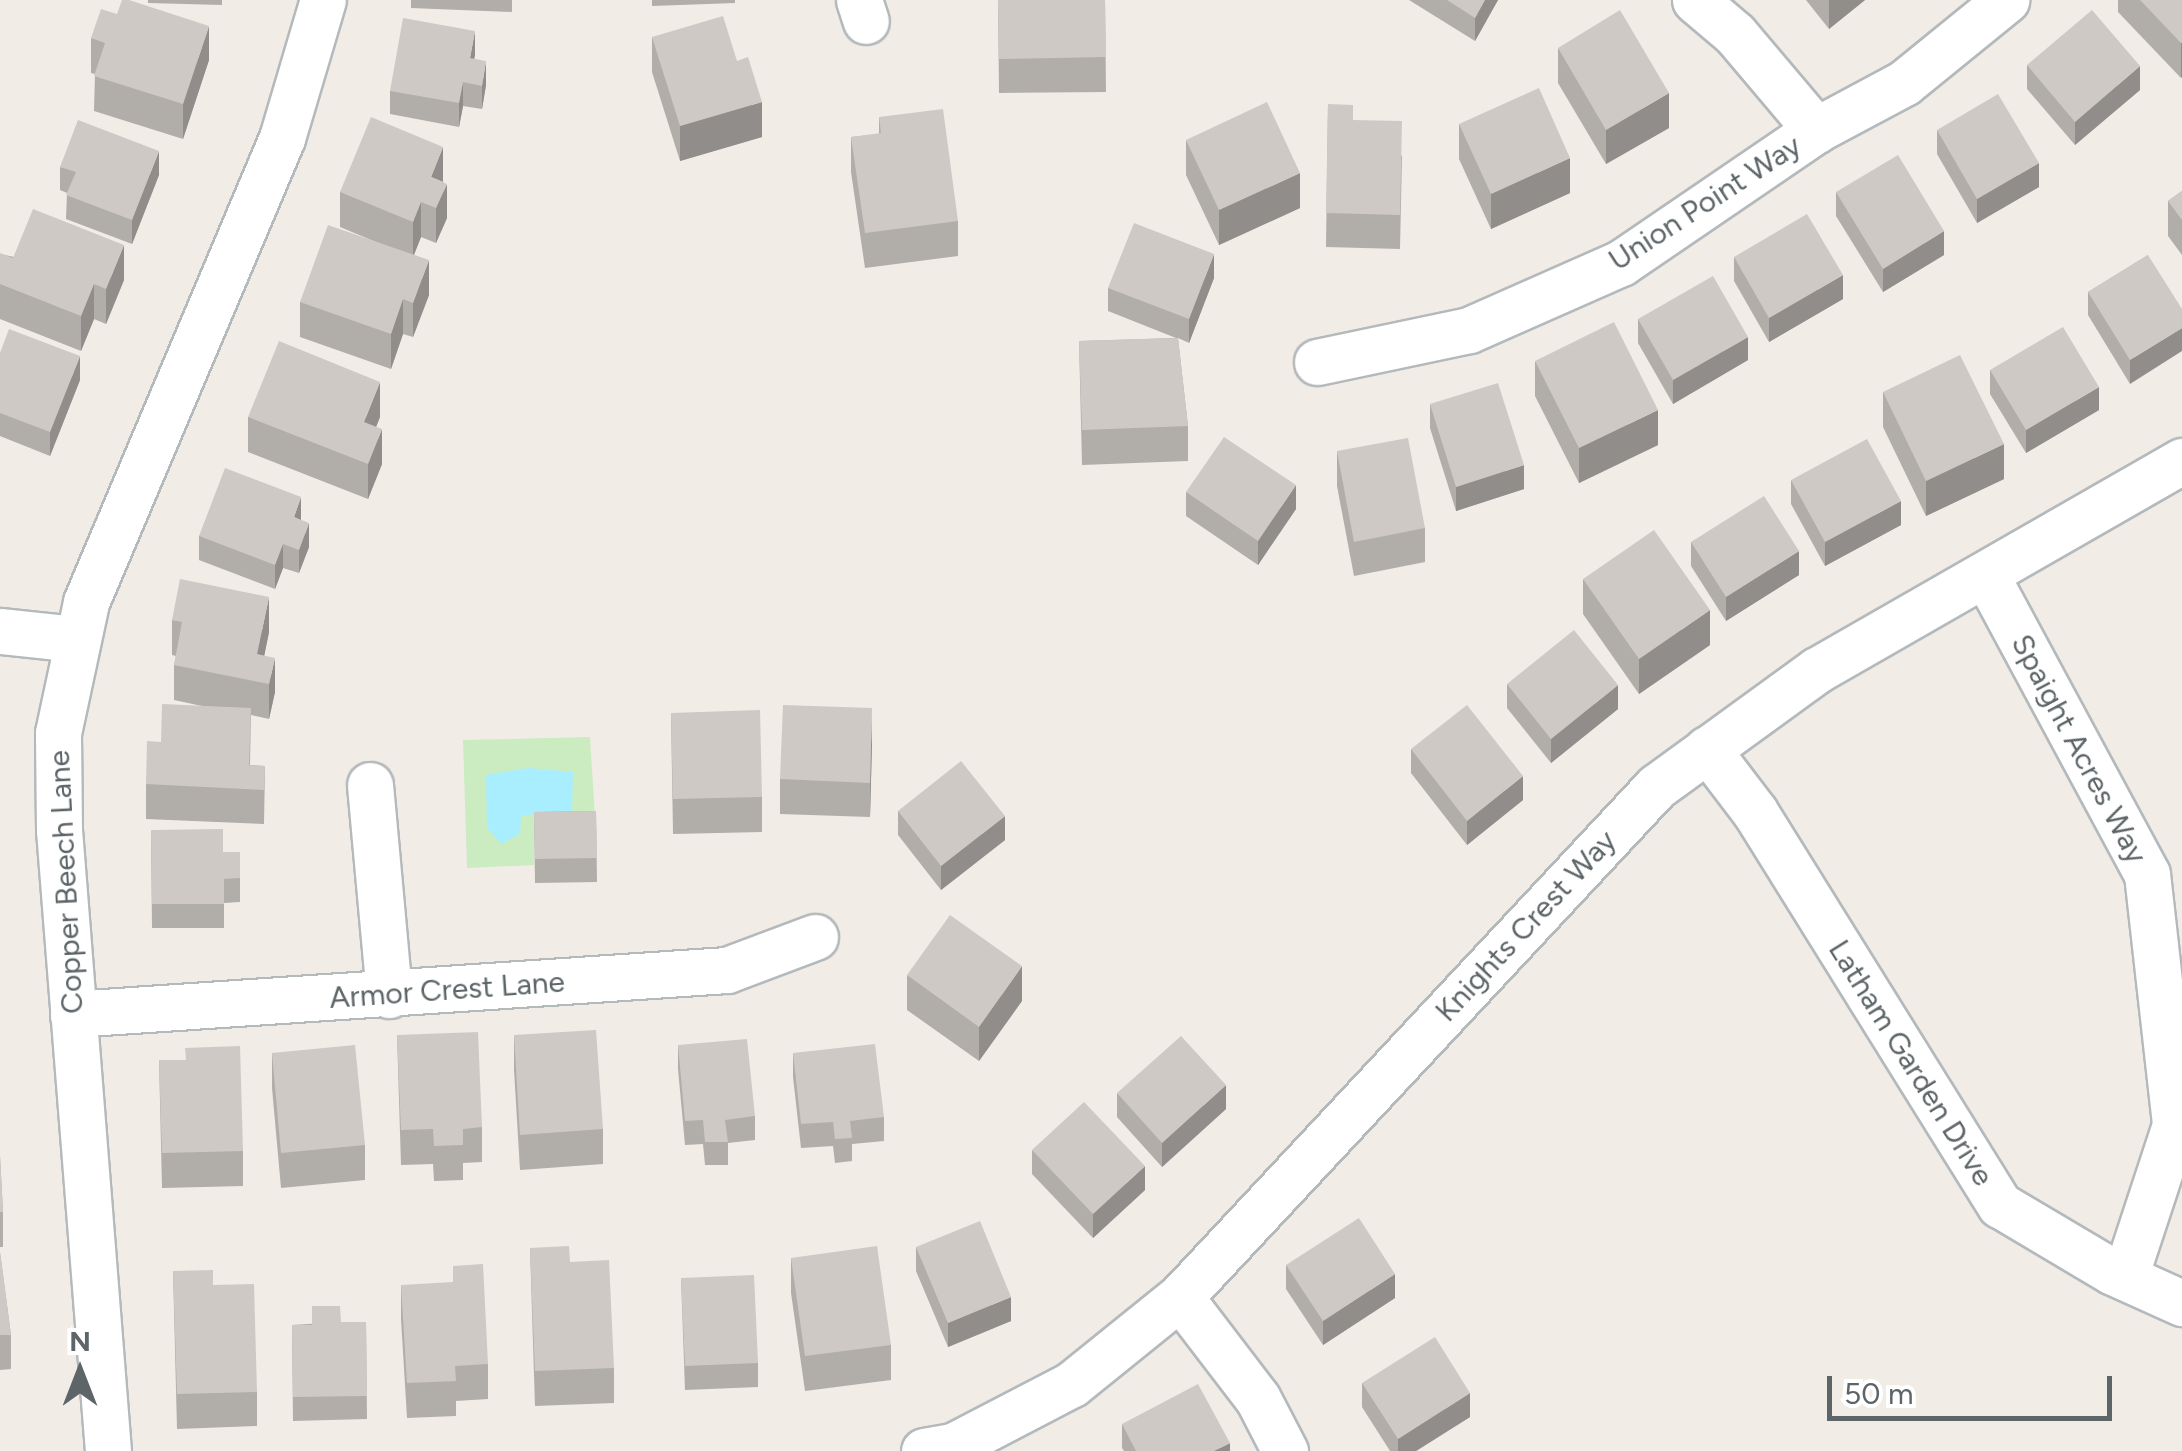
<!DOCTYPE html>
<html>
<head>
<meta charset="utf-8">
<style>
	body { margin:0 }
	#map { position:relative; width:2182px; height:1451px; overflow:hidden; background:#f1ece6; font-family:Figtree,sans-serif }
	div>[style] { position:absolute }
	.green>* { inset:0; background:#cbebc1 }
	.water>* { inset:0; background:#a8eeff }
	.roads { filter:drop-shadow(2px 0 #b4b9bc) drop-shadow(-2px 0 #b4b9bc) drop-shadow(0 2px #b4b9bc) drop-shadow(0 -2px #b4b9bc) }
	.street>* { height:45px; margin:-22.5px; padding:0 22.5px; transform-origin:22.5px; border-radius:22.5px; background:#fff }
	.wall>* { inset:0; background:#b1ada9 }
	.shaded-wall>* { inset:0; background:#908d8a }
	.building>* { inset:0; background:#cec9c5 }
	span { translate:-50% -50%; white-space:nowrap; text-align:center; line-height:1.15; -webkit-text-stroke:10px #fff; paint-order:stroke }
	.street-label { font-size:30px; color:#5d6568 }
	.north { position:absolute; left:30px; top:1321px; width:100px; height:100px; -webkit-text-stroke:8px #fff; paint-order:stroke; rotate:0deg; font-size:28px; font-weight:700; line-height:40px; text-align:center; color:#5d6568 }
	.north::after { content:''; display:block; margin:auto; width:35px; height:45px; background:#5d6568; clip-path:polygon(50% 0,100% 100%,50% 72%,0 100%) }
	.scale { position:absolute; left:1827px; top:1376px; width:285px; height:45px; box-sizing:border-box; border:5px solid #5d6568; border-top:0; padding-left:12px; font-size:30px; line-height:35px; white-space:nowrap; color:#5d6568; -webkit-text-stroke:8px #fff; paint-order:stroke }
</style>
</head>
<body>
<div id="map">
	<div class="green">
		<i style="clip-path:polygon(590px 737px,596px 834px,534px 836px,534px 865px,467px 868px,463px 740px)"></i>
	</div>
	<div class="water">
		<i style="clip-path:polygon(528px 768px,573px 772px,572px 813px,521px 815px,520px 834px,501px 844px,487px 827px,486px 775px)"></i>
	</div>
	<div class="roads">
		<div class="street">
			<i style="left:859px;top:0;width:22px;rotate:72deg"></i>
			<i style="left:1695px;top:0;width:52px;rotate:40.4deg"></i>
			<i style="left:1735px;top:34px;width:126px;rotate:49.8deg"></i>
			<i style="left:1317px;top:362px;width:155px;rotate:-11.9deg"></i>
			<i style="left:1469px;top:330px;width:166px;rotate:-23.8deg"></i>
			<i style="left:1621px;top:263px;width:236px;rotate:-34.3deg"></i>
			<i style="left:1816px;top:130px;width:100px;rotate:-28.1deg"></i>
			<i style="left:1904px;top:83px;width:132px;rotate:-39.1deg"></i>
			<i style="left:1987px;top:577px;width:337px;rotate:61.7deg"></i>
			<i style="left:2147px;top:874px;width:253px;rotate:83.6deg"></i>
			<i style="left:2175px;top:1125px;width:160px;rotate:108.2deg"></i>
			<i style="left:0;top:631px;width:76px;rotate:6deg"></i>
			<i style="left:1707px;top:749px;width:79px;rotate:52.7deg"></i>
			<i style="left:1755px;top:812px;width:463px;rotate:58.1deg"></i>
			<i style="left:2000px;top:1205px;width:131px;rotate:30.7deg"></i>
			<i style="left:2113px;top:1272px;width:76px;rotate:24.2deg"></i>
			<i style="left:370px;top:785px;width:211px;rotate:84.8deg"></i>
			<i style="left:73px;top:1014px;width:655px;rotate:-3.85deg"></i>
			<i style="left:727px;top:970px;width:94px;rotate:-20.6deg"></i>
			<i style="left:1180px;top:1297px;width:128px;rotate:52.6deg"></i>
			<i style="left:1258px;top:1399px;width:59px;rotate:62.6deg"></i>
			<i style="left:108px;top:1451px;width:623px;rotate:-94.51deg"></i>
			<i style="left:59px;top:830px;width:97px;rotate:-90.6deg"></i>
			<i style="left:58px;top:733px;width:134px;rotate:-77.9deg"></i>
			<i style="left:86px;top:602px;width:504px;rotate:-67.1deg"></i>
			<i style="left:282px;top:138px;width:144px;rotate:-73.5deg"></i>
			<i style="left:924px;top:1451px;width:29px;rotate:-10deg"></i>
			<i style="left:953px;top:1446px;width:134px;rotate:-27.5deg"></i>
			<i style="left:1072px;top:1384px;width:139px;rotate:-38.9deg"></i>
			<i style="left:1180px;top:1297px;width:698px;rotate:-46.97deg"></i>
			<i style="left:1656px;top:787px;width:199px;rotate:-36deg"></i>
			<i style="left:1817px;top:670px;width:421px;rotate:-29.8deg"></i>
		</div>
	</div>
	<div class="wall">
		<i style="clip-path:polygon(148px 0,222px 0,222px 5px,148px 3px)"></i>
		<i style="clip-path:polygon(411px 0,512px 0,512px 12px,411px 8px)"></i>
		<i style="clip-path:polygon(652px 0,735px 0,735px 3px,652px 6px)"></i>
		<i style="clip-path:polygon(998px 0,1105px 0,1106px 92px,999px 93px)"></i>
		<i style="clip-path:polygon(1409px 0,1498px 0,1475px 41px)"></i>
		<i style="clip-path:polygon(1806px 0,1865px 0,1829px 29px)"></i>
		<i style="clip-path:polygon(2118px 0,2182px 0,2181px 78px,2118px 12px)"></i>
		<i style="clip-path:polygon(652px 37px,737px 61px,762px 137px,680px 161px,652px 72px)"></i>
		<i style="clip-path:polygon(91px 38px,209px 60px,183px 139px,94px 111px,95px 74px,91px 73px)"></i>
		<i style="clip-path:polygon(1558px 48px,1669px 128px,1606px 164px,1558px 83px)"></i>
		<i style="clip-path:polygon(475px 55px,474px 58px,486px 85px,482px 109px,463px 106px,459px 127px,390px 114px,390px 91px)"></i>
		<i style="clip-path:polygon(2027px 65px,2140px 90px,2075px 145px,2027px 89px)"></i>
		<i style="clip-path:polygon(1328px 104px,1402px 156px,1400px 249px,1326px 247px)"></i>
		<i style="clip-path:polygon(879px 117px,958px 221px,958px 256px,865px 268px,851px 172px,851px 137px,879px 134px)"></i>
		<i style="clip-path:polygon(1459px 124px,1570px 193px,1491px 229px,1459px 159px)"></i>
		<i style="clip-path:polygon(1937px 130px,2039px 187px,1977px 223px,1937px 154px)"></i>
		<i style="clip-path:polygon(1186px 140px,1300px 208px,1219px 245px,1186px 175px)"></i>
		<i style="clip-path:polygon(60px 167px,159px 175px,132px 244px,66px 219px,67px 193px,60px 190px)"></i>
		<i style="clip-path:polygon(443px 182px,447px 218px,436px 243px,421px 237px,414px 255px,429px 295px,413px 337px,403px 334px,391px 369px,300px 337px,300px 302px,376px 242px,340px 227px,340px 192px)"></i>
		<i style="clip-path:polygon(2182px 191px,2182px 255px,2168px 236px,2168px 201px)"></i>
		<i style="clip-path:polygon(1836px 192px,1944px 255px,1883px 292px,1836px 216px)"></i>
		<i style="clip-path:polygon(0 254px,124px 280px,106px 324px,94px 319px,81px 351px,0 319px)"></i>
		<i style="clip-path:polygon(2148px 255px,2130px 384px,2088px 315px,2088px 292px)"></i>
		<i style="clip-path:polygon(1734px 257px,1843px 299px,1769px 342px,1734px 281px)"></i>
		<i style="clip-path:polygon(1214px 278px,1189px 343px,1178px 338px,1188px 426px,1188px 461px,1082px 465px,1079px 341px,1176px 338px,1108px 311px,1108px 288px)"></i>
		<i style="clip-path:polygon(1638px 319px,1748px 360px,1673px 404px,1638px 343px)"></i>
		<i style="clip-path:polygon(0 353px,80px 380px,50px 456px,0 436px)"></i>
		<i style="clip-path:polygon(1535px 361px,1658px 445px,1579px 483px,1535px 396px)"></i>
		<i style="clip-path:polygon(1990px 370px,2099px 410px,2026px 453px,1990px 394px)"></i>
		<i style="clip-path:polygon(1883px 392px,2004px 479px,1926px 516px,1883px 427px)"></i>
		<i style="clip-path:polygon(1430px 404px,1524px 489px,1456px 511px,1430px 428px)"></i>
		<i style="clip-path:polygon(248px 417px,380px 417px,376px 427px,382px 464px,368px 499px,248px 452px)"></i>
		<i style="clip-path:polygon(1337px 451px,1425px 528px,1425px 562px,1354px 576px,1337px 486px)"></i>
		<i style="clip-path:polygon(1791px 480px,1901px 525px,1825px 566px,1791px 504px)"></i>
		<i style="clip-path:polygon(1186px 492px,1296px 509px,1258px 565px,1186px 516px)"></i>
		<i style="clip-path:polygon(301px 520px,309px 547px,299px 573px,283px 568px,275px 589px,199px 560px,199px 536px)"></i>
		<i style="clip-path:polygon(1691px 542px,1799px 575px,1726px 621px,1691px 566px)"></i>
		<i style="clip-path:polygon(1583px 579px,1710px 645px,1639px 694px,1583px 614px)"></i>
		<i style="clip-path:polygon(172px 620px,269px 632px,264px 656px,275px 692px,269px 719px,251px 715px,250px 765px,265px 766px,264px 824px,146px 819px,146px 784px,161px 742px,202px 706px,174px 700px,174px 665px,176px 656px,172px 655px)"></i>
		<i style="clip-path:polygon(1507px 684px,1618px 709px,1551px 763px,1507px 708px)"></i>
		<i style="clip-path:polygon(671px 713px,762px 797px,762px 832px,673px 834px)"></i>
		<i style="clip-path:polygon(872px 743px,870px 817px,780px 814px,780px 779px)"></i>
		<i style="clip-path:polygon(1411px 749px,1523px 800px,1467px 845px,1411px 773px)"></i>
		<i style="clip-path:polygon(596px 811px,597px 882px,535px 883px,534px 812px)"></i>
		<i style="clip-path:polygon(898px 811px,1005px 840px,941px 890px,898px 835px)"></i>
		<i style="clip-path:polygon(151px 830px,223px 852px,240px 878px,240px 902px,224px 903px,224px 928px,152px 928px)"></i>
		<i style="clip-path:polygon(907px 975px,1022px 1001px,979px 1061px,907px 1010px)"></i>
		<i style="clip-path:polygon(397px 1035px,482px 1127px,482px 1162px,463px 1163px,463px 1180px,434px 1181px,433px 1164px,401px 1165px)"></i>
		<i style="clip-path:polygon(514px 1035px,603px 1129px,603px 1164px,520px 1170px,514px 1070px)"></i>
		<i style="clip-path:polygon(678px 1045px,755px 1116px,755px 1140px,728px 1143px,728px 1165px,705px 1165px,703px 1144px,685px 1145px,678px 1069px)"></i>
		<i style="clip-path:polygon(272px 1053px,365px 1145px,365px 1180px,281px 1188px,272px 1088px)"></i>
		<i style="clip-path:polygon(793px 1053px,884px 1117px,884px 1141px,852px 1144px,852px 1161px,835px 1163px,833px 1146px,801px 1148px,793px 1077px)"></i>
		<i style="clip-path:polygon(159px 1060px,243px 1151px,243px 1186px,162px 1188px)"></i>
		<i style="clip-path:polygon(1117px 1093px,1226px 1109px,1162px 1167px,1117px 1117px)"></i>
		<i style="clip-path:polygon(1032px 1150px,1145px 1190px,1093px 1238px,1032px 1174px)"></i>
		<i style="clip-path:polygon(0 1156px,3px 1212px,3px 1247px,0 1247px)"></i>
		<i style="clip-path:polygon(916px 1247px,1011px 1321px,948px 1347px,916px 1271px)"></i>
		<i style="clip-path:polygon(530px 1248px,570px 1262px,614px 1368px,614px 1403px,535px 1406px)"></i>
		<i style="clip-path:polygon(0 1252px,11px 1335px,11px 1369px,0 1370px)"></i>
		<i style="clip-path:polygon(791px 1258px,891px 1345px,891px 1380px,805px 1391px,791px 1293px)"></i>
		<i style="clip-path:polygon(1286px 1265px,1395px 1298px,1323px 1345px,1286px 1289px)"></i>
		<i style="clip-path:polygon(173px 1271px,213px 1285px,257px 1392px,257px 1426px,177px 1429px)"></i>
		<i style="clip-path:polygon(681px 1278px,758px 1363px,758px 1387px,685px 1390px)"></i>
		<i style="clip-path:polygon(401px 1285px,488px 1364px,488px 1399px,456px 1401px,456px 1416px,407px 1418px,401px 1319px)"></i>
		<i style="clip-path:polygon(341px 1322px,366px 1322px,367px 1419px,293px 1421px,292px 1325px)"></i>
		<i style="clip-path:polygon(1362px 1383px,1470px 1417px,1416px 1451px,1390px 1451px,1362px 1407px)"></i>
		<i style="clip-path:polygon(1122px 1424px,1230px 1451px,1124px 1451px,1122px 1448px)"></i>
	</div>
	<div class="shaded-wall">
		<i style="clip-path:polygon(1485px 0,1498px 0,1475px 41px,1475px 18px)"></i>
		<i style="clip-path:polygon(1829px 0,1865px 0,1829px 29px)"></i>
		<i style="clip-path:polygon(209px 26px,209px 60px,183px 139px,183px 104px)"></i>
		<i style="clip-path:polygon(475px 31px,475px 55px,470px 81px,470px 58px)"></i>
		<i style="clip-path:polygon(2182px 42px,2182px 77px,2181px 78px,2181px 43px)"></i>
		<i style="clip-path:polygon(486px 61px,486px 85px,482px 109px,482px 86px)"></i>
		<i style="clip-path:polygon(2140px 66px,2140px 90px,2075px 145px,2075px 122px)"></i>
		<i style="clip-path:polygon(463px 82px,463px 106px,459px 127px,459px 103px)"></i>
		<i style="clip-path:polygon(1669px 93px,1669px 128px,1606px 164px,1606px 130px)"></i>
		<i style="clip-path:polygon(762px 102px,762px 137px,680px 161px,680px 126px)"></i>
		<i style="clip-path:polygon(443px 147px,443px 182px,431px 177px)"></i>
		<i style="clip-path:polygon(159px 151px,159px 175px,132px 244px,132px 220px)"></i>
		<i style="clip-path:polygon(1570px 158px,1570px 193px,1491px 229px,1491px 194px)"></i>
		<i style="clip-path:polygon(2039px 163px,2039px 187px,1977px 223px,1977px 199px)"></i>
		<i style="clip-path:polygon(1300px 173px,1300px 208px,1219px 245px,1219px 210px)"></i>
		<i style="clip-path:polygon(447px 184px,447px 218px,436px 243px,436px 208px)"></i>
		<i style="clip-path:polygon(421px 202px,421px 237px,413px 257px,413px 222px)"></i>
		<i style="clip-path:polygon(1944px 231px,1944px 255px,1883px 292px,1883px 269px)"></i>
		<i style="clip-path:polygon(124px 245px,124px 280px,106px 324px,106px 289px)"></i>
		<i style="clip-path:polygon(1214px 254px,1214px 278px,1189px 343px,1189px 319px)"></i>
		<i style="clip-path:polygon(429px 260px,429px 295px,413px 337px,413px 303px)"></i>
		<i style="clip-path:polygon(1843px 275px,1843px 299px,1769px 342px,1769px 318px)"></i>
		<i style="clip-path:polygon(94px 284px,94px 319px,81px 351px,81px 316px)"></i>
		<i style="clip-path:polygon(403px 299px,403px 334px,391px 369px,391px 334px)"></i>
		<i style="clip-path:polygon(2182px 328px,2182px 351px,2130px 384px,2130px 360px)"></i>
		<i style="clip-path:polygon(1748px 337px,1748px 360px,1673px 404px,1673px 380px)"></i>
		<i style="clip-path:polygon(80px 356px,80px 380px,50px 456px,50px 432px)"></i>
		<i style="clip-path:polygon(380px 382px,380px 417px,364px 457px,364px 422px)"></i>
		<i style="clip-path:polygon(2099px 387px,2099px 410px,2026px 453px,2026px 430px)"></i>
		<i style="clip-path:polygon(1658px 410px,1658px 445px,1579px 483px,1579px 448px)"></i>
		<i style="clip-path:polygon(382px 429px,382px 464px,368px 499px,368px 464px)"></i>
		<i style="clip-path:polygon(2004px 444px,2004px 479px,1926px 516px,1926px 481px)"></i>
		<i style="clip-path:polygon(1524px 465px,1524px 489px,1456px 511px,1456px 487px)"></i>
		<i style="clip-path:polygon(1296px 485px,1296px 509px,1258px 565px,1258px 541px)"></i>
		<i style="clip-path:polygon(301px 497px,301px 521px,294px 517px)"></i>
		<i style="clip-path:polygon(1901px 501px,1901px 525px,1825px 566px,1825px 542px)"></i>
		<i style="clip-path:polygon(309px 523px,309px 547px,299px 573px,299px 550px)"></i>
		<i style="clip-path:polygon(283px 544px,283px 568px,275px 589px,275px 565px)"></i>
		<i style="clip-path:polygon(1799px 551px,1799px 575px,1726px 621px,1726px 597px)"></i>
		<i style="clip-path:polygon(269px 597px,269px 632px,259px 682px,257px 654px)"></i>
		<i style="clip-path:polygon(1710px 610px,1710px 645px,1639px 694px,1639px 659px)"></i>
		<i style="clip-path:polygon(275px 658px,275px 692px,269px 719px,269px 684px)"></i>
		<i style="clip-path:polygon(1618px 685px,1618px 709px,1551px 763px,1551px 739px)"></i>
		<i style="clip-path:polygon(872px 708px,872px 743px,870px 817px,870px 783px)"></i>
		<i style="clip-path:polygon(1523px 776px,1523px 800px,1467px 845px,1467px 821px)"></i>
		<i style="clip-path:polygon(1005px 816px,1005px 840px,941px 890px,941px 866px)"></i>
		<i style="clip-path:polygon(1022px 966px,1022px 1001px,979px 1061px,979px 1027px)"></i>
		<i style="clip-path:polygon(1226px 1085px,1226px 1109px,1162px 1167px,1162px 1143px)"></i>
		<i style="clip-path:polygon(1145px 1166px,1145px 1190px,1093px 1238px,1093px 1214px)"></i>
		<i style="clip-path:polygon(1395px 1274px,1395px 1298px,1323px 1345px,1323px 1321px)"></i>
		<i style="clip-path:polygon(1011px 1297px,1011px 1321px,948px 1347px,948px 1323px)"></i>
		<i style="clip-path:polygon(1470px 1393px,1470px 1417px,1416px 1451px,1398px 1451px,1398px 1439px)"></i>
		<i style="clip-path:polygon(1230px 1443px,1230px 1451px,1214px 1451px)"></i>
	</div>
	<div class="building">
		<i style="clip-path:polygon(122px 0,129px 0,209px 26px,183px 104px,94px 76px,105px 43px,91px 38px,101px 9px,117px 14px)"></i>
		<i style="clip-path:polygon(998px 0,1105px 0,1106px 57px,999px 59px)"></i>
		<i style="clip-path:polygon(1447px 0,1485px 0,1475px 18px)"></i>
		<i style="clip-path:polygon(2140px 0,2182px 0,2182px 42px,2181px 43px)"></i>
		<i style="clip-path:polygon(1620px 10px,1669px 93px,1606px 130px,1558px 48px)"></i>
		<i style="clip-path:polygon(2092px 10px,2140px 66px,2075px 122px,2027px 65px)"></i>
		<i style="clip-path:polygon(723px 16px,737px 61px,748px 57px,762px 102px,680px 126px,652px 37px)"></i>
		<i style="clip-path:polygon(403px 18px,475px 31px,470px 58px,486px 61px,482px 86px,463px 82px,459px 103px,390px 91px)"></i>
		<i style="clip-path:polygon(1539px 88px,1570px 158px,1491px 194px,1459px 124px)"></i>
		<i style="clip-path:polygon(1998px 94px,2039px 163px,1977px 199px,1937px 130px)"></i>
		<i style="clip-path:polygon(1267px 102px,1300px 173px,1219px 210px,1186px 140px)"></i>
		<i style="clip-path:polygon(1328px 104px,1353px 105px,1353px 120px,1402px 121px,1400px 215px,1326px 213px)"></i>
		<i style="clip-path:polygon(943px 109px,958px 221px,865px 233px,851px 137px,881px 133px,879px 117px)"></i>
		<i style="clip-path:polygon(371px 117px,443px 147px,431px 177px,447px 184px,436px 208px,421px 202px,413px 222px,340px 192px)"></i>
		<i style="clip-path:polygon(78px 120px,159px 151px,132px 220px,66px 195px,76px 172px,60px 167px)"></i>
		<i style="clip-path:polygon(1898px 155px,1944px 231px,1883px 269px,1836px 192px)"></i>
		<i style="clip-path:polygon(2182px 191px,2182px 220px,2168px 201px)"></i>
		<i style="clip-path:polygon(33px 209px,124px 245px,106px 289px,94px 284px,81px 316px,0 284px,0 253px,13px 258px)"></i>
		<i style="clip-path:polygon(1807px 214px,1843px 275px,1769px 318px,1734px 257px)"></i>
		<i style="clip-path:polygon(1134px 223px,1214px 254px,1189px 319px,1108px 288px)"></i>
		<i style="clip-path:polygon(328px 225px,429px 260px,413px 303px,403px 299px,391px 334px,300px 302px)"></i>
		<i style="clip-path:polygon(2148px 255px,2182px 309px,2182px 328px,2130px 360px,2088px 292px)"></i>
		<i style="clip-path:polygon(1713px 276px,1748px 337px,1673px 380px,1638px 319px)"></i>
		<i style="clip-path:polygon(1614px 322px,1658px 410px,1579px 448px,1535px 361px)"></i>
		<i style="clip-path:polygon(2063px 327px,2099px 387px,2026px 430px,1990px 370px)"></i>
		<i style="clip-path:polygon(9px 329px,80px 356px,50px 432px,0 413px,0 353px)"></i>
		<i style="clip-path:polygon(1178px 338px,1188px 426px,1082px 430px,1079px 341px)"></i>
		<i style="clip-path:polygon(279px 341px,380px 382px,364px 422px,382px 429px,368px 464px,248px 417px)"></i>
		<i style="clip-path:polygon(1960px 355px,2004px 444px,1926px 481px,1883px 392px)"></i>
		<i style="clip-path:polygon(1498px 383px,1524px 465px,1456px 487px,1430px 404px)"></i>
		<i style="clip-path:polygon(1224px 437px,1296px 485px,1258px 541px,1186px 492px)"></i>
		<i style="clip-path:polygon(1408px 438px,1425px 528px,1354px 542px,1337px 451px)"></i>
		<i style="clip-path:polygon(1867px 439px,1901px 501px,1825px 542px,1791px 480px)"></i>
		<i style="clip-path:polygon(225px 468px,301px 497px,294px 517px,309px 523px,299px 550px,283px 544px,275px 565px,199px 536px)"></i>
		<i style="clip-path:polygon(1764px 496px,1799px 551px,1726px 597px,1691px 542px)"></i>
		<i style="clip-path:polygon(1654px 530px,1710px 610px,1639px 659px,1583px 579px)"></i>
		<i style="clip-path:polygon(180px 579px,269px 597px,257px 654px,275px 658px,269px 684px,174px 665px,182px 622px,172px 620px)"></i>
		<i style="clip-path:polygon(1574px 630px,1618px 685px,1551px 739px,1507px 684px)"></i>
		<i style="clip-path:polygon(162px 704px,251px 708px,249px 765px,265px 766px,264px 790px,146px 784px,147px 741px,161px 742px)"></i>
		<i style="clip-path:polygon(783px 705px,872px 708px,870px 783px,780px 779px)"></i>
		<i style="clip-path:polygon(1467px 705px,1523px 776px,1467px 821px,1411px 749px)"></i>
		<i style="clip-path:polygon(760px 710px,762px 797px,673px 799px,671px 713px)"></i>
		<i style="clip-path:polygon(961px 761px,1005px 816px,941px 866px,898px 811px)"></i>
		<i style="clip-path:polygon(596px 811px,597px 858px,535px 859px,534px 812px)"></i>
		<i style="clip-path:polygon(223px 829px,223px 852px,240px 852px,240px 878px,224px 879px,224px 904px,152px 904px,151px 830px)"></i>
		<i style="clip-path:polygon(950px 915px,1022px 966px,979px 1027px,907px 975px)"></i>
		<i style="clip-path:polygon(596px 1030px,603px 1129px,520px 1135px,514px 1035px)"></i>
		<i style="clip-path:polygon(478px 1032px,482px 1127px,463px 1129px,463px 1145px,434px 1146px,433px 1129px,401px 1130px,397px 1035px)"></i>
		<i style="clip-path:polygon(1181px 1036px,1226px 1085px,1162px 1143px,1117px 1093px)"></i>
		<i style="clip-path:polygon(747px 1039px,755px 1116px,725px 1120px,728px 1142px,705px 1142px,703px 1120px,685px 1121px,678px 1045px)"></i>
		<i style="clip-path:polygon(875px 1044px,884px 1117px,850px 1121px,852px 1138px,835px 1139px,833px 1122px,801px 1124px,793px 1053px)"></i>
		<i style="clip-path:polygon(355px 1045px,365px 1145px,281px 1153px,272px 1053px)"></i>
		<i style="clip-path:polygon(240px 1046px,243px 1151px,162px 1153px,159px 1060px,186px 1060px,185px 1048px)"></i>
		<i style="clip-path:polygon(1084px 1102px,1145px 1166px,1093px 1214px,1032px 1150px)"></i>
		<i style="clip-path:polygon(0 1156px,3px 1212px,0 1212px)"></i>
		<i style="clip-path:polygon(1359px 1218px,1395px 1274px,1323px 1321px,1286px 1265px)"></i>
		<i style="clip-path:polygon(980px 1221px,1011px 1297px,948px 1323px,916px 1247px)"></i>
		<i style="clip-path:polygon(569px 1246px,570px 1262px,609px 1260px,614px 1368px,535px 1371px,530px 1248px)"></i>
		<i style="clip-path:polygon(877px 1246px,891px 1345px,805px 1356px,791px 1258px)"></i>
		<i style="clip-path:polygon(0 1252px,11px 1335px,0 1335px)"></i>
		<i style="clip-path:polygon(483px 1264px,488px 1364px,455px 1366px,456px 1381px,407px 1383px,401px 1285px,453px 1282px,453px 1266px)"></i>
		<i style="clip-path:polygon(213px 1270px,213px 1285px,254px 1284px,257px 1392px,177px 1394px,173px 1271px)"></i>
		<i style="clip-path:polygon(754px 1275px,758px 1363px,685px 1366px,681px 1278px)"></i>
		<i style="clip-path:polygon(312px 1306px,340px 1306px,341px 1322px,366px 1322px,367px 1396px,293px 1397px,292px 1325px,312px 1325px)"></i>
		<i style="clip-path:polygon(1435px 1337px,1470px 1393px,1398px 1439px,1362px 1383px)"></i>
		<i style="clip-path:polygon(1198px 1384px,1230px 1443px,1214px 1451px,1136px 1451px,1122px 1424px)"></i>
	</div>
	<div class="street-label">
		<span style="left:1705px;top:203px;rotate:-33deg">Union Point Way</span>
		<span style="left:2079px;top:749px;rotate:62deg">Spaight Acres Way</span>
		<span style="left:66px;top:882px;rotate:-93deg">Copper Beech Lane</span>
		<span style="left:1526px;top:926px;rotate:-47deg">Knights Crest Way</span>
		<span style="left:447px;top:990px;rotate:-4deg">Armor Crest Lane</span>
		<span style="left:1911px;top:1063px;rotate:58deg">Latham Garden Drive</span>
	</div>
	<div class="north">N</div>
	<div class="scale">50 m</div>
</div>
</body>
</html>
